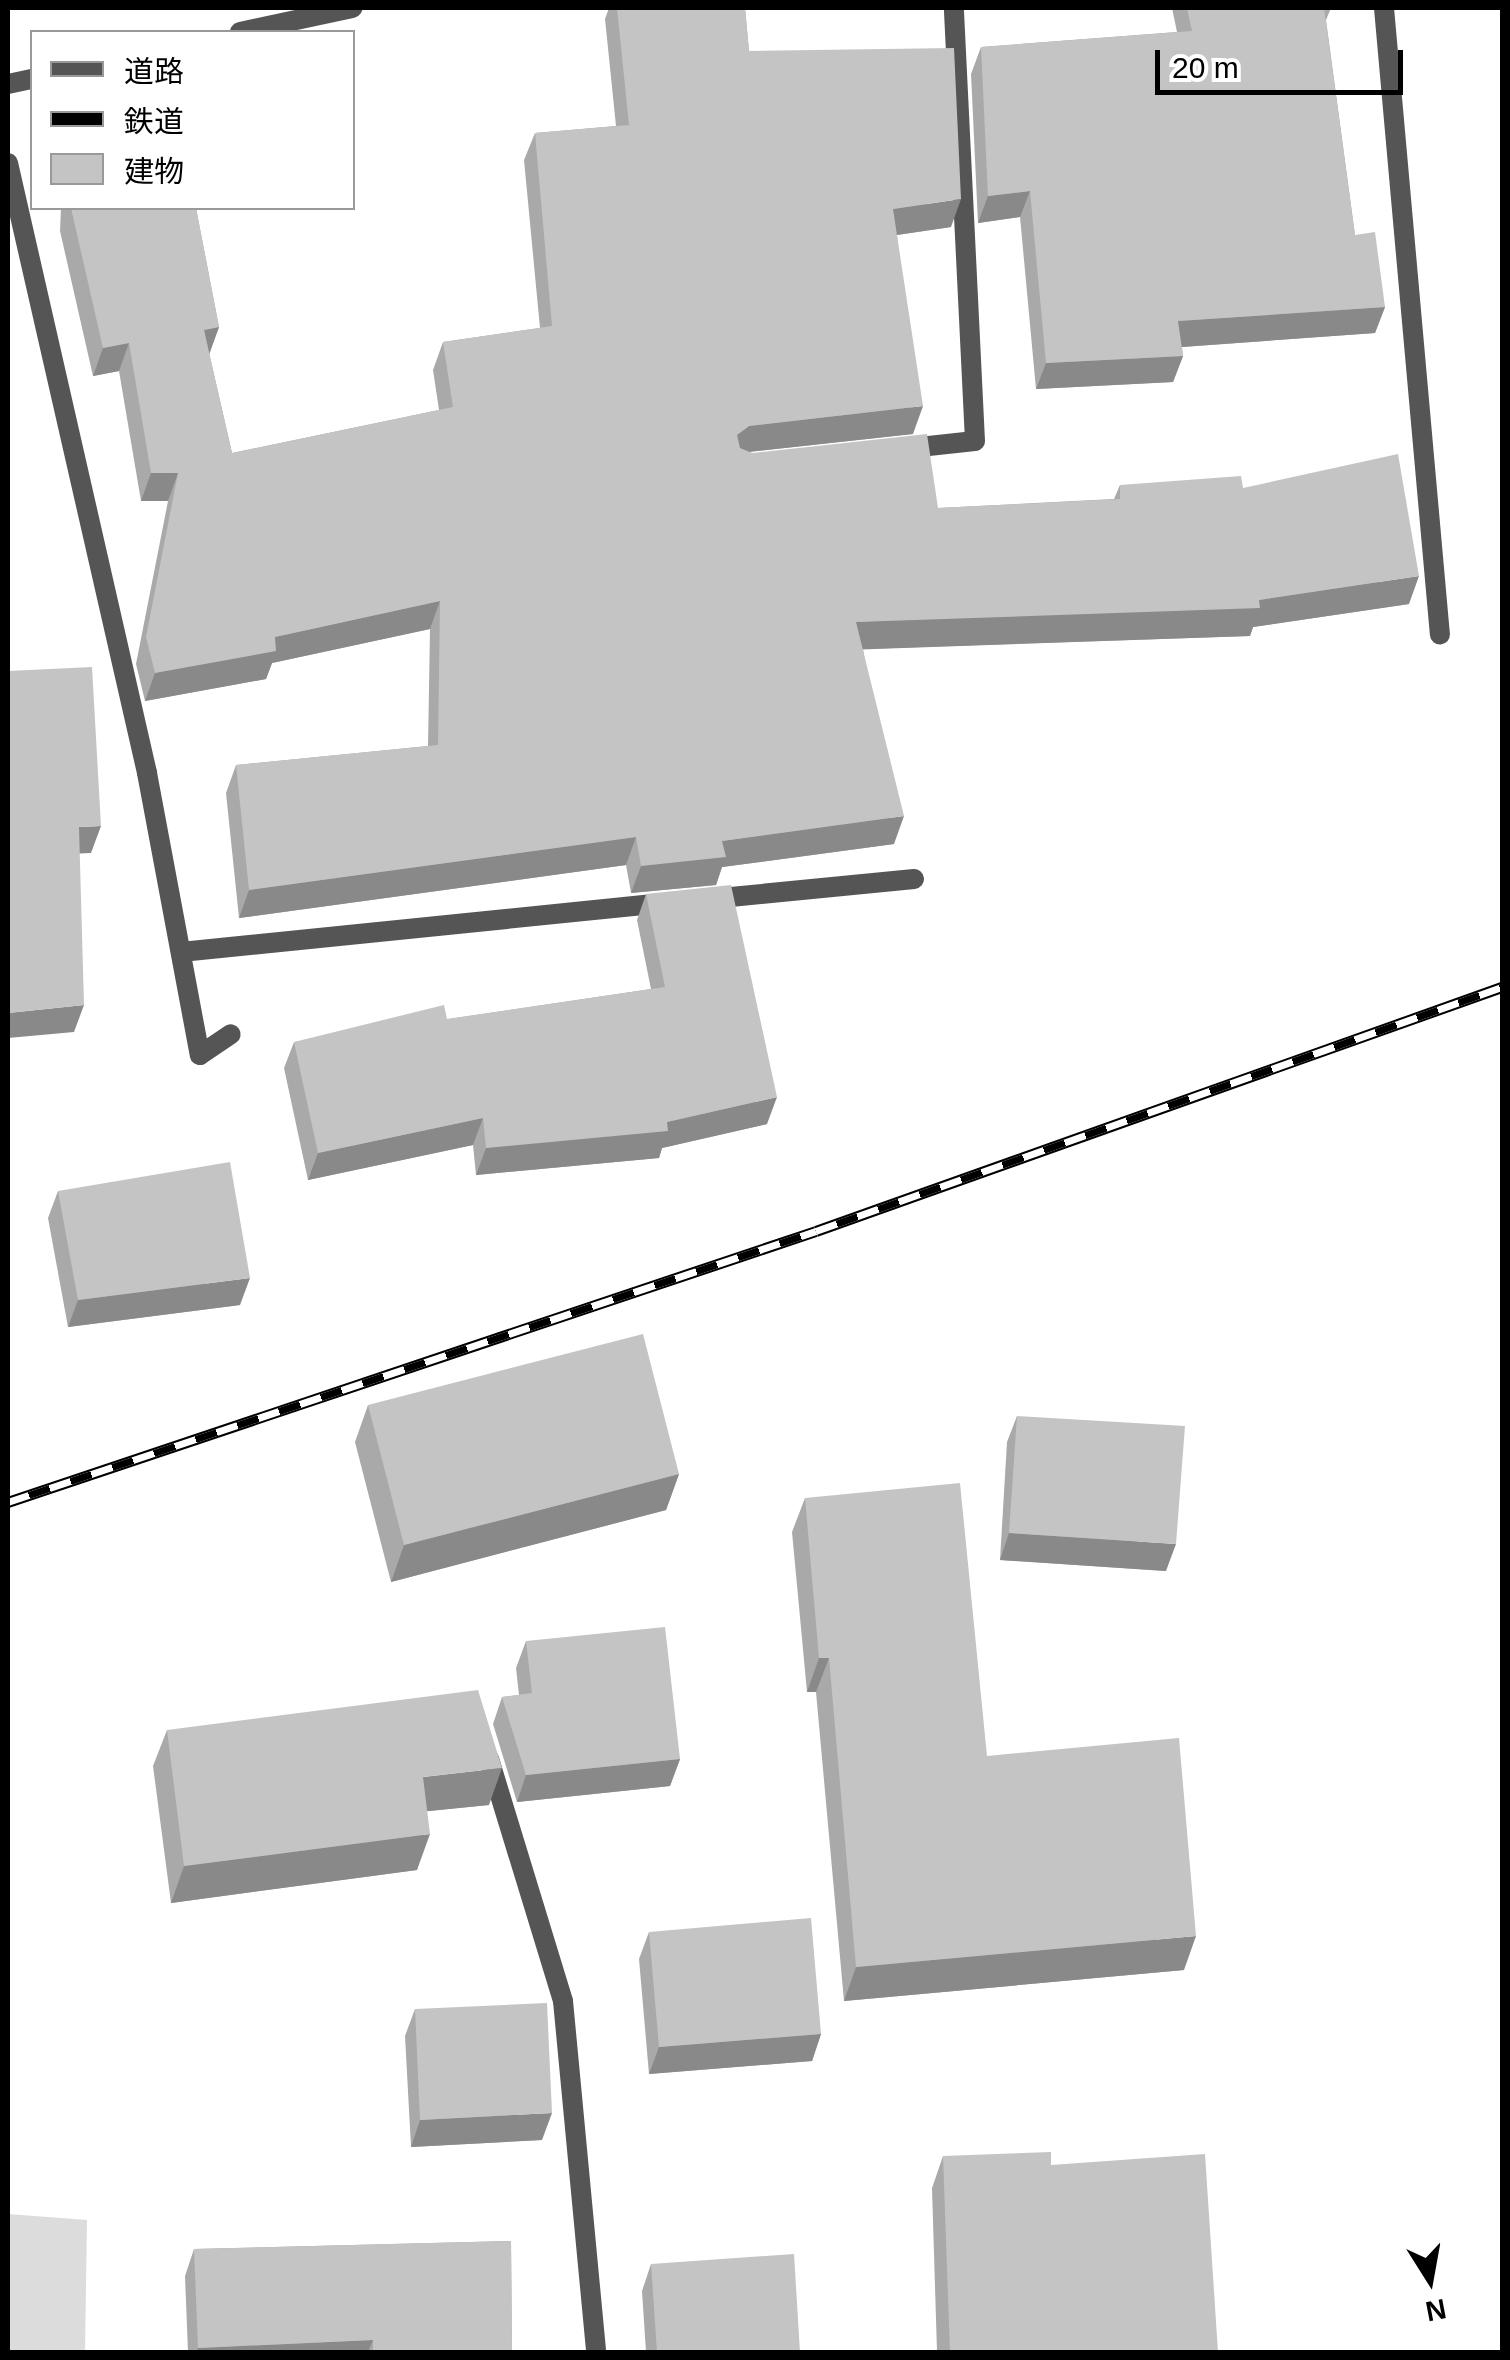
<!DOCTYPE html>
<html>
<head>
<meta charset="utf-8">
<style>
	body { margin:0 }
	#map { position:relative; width:1510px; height:2360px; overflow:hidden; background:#fff; font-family:Helvetica,"Noto Sans JP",sans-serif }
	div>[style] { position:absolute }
	.green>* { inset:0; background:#dcdcdc }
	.street>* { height:20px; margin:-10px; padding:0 10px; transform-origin:10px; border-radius:10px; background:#555 }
	.rail>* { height:11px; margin-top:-5.5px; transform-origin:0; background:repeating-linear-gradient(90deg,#fff 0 22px,#000 0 44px); box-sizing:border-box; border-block:2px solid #000 }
	.wall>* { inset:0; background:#a9a9a9 }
	.shaded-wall>* { inset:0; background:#898989 }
	.building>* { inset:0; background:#c4c4c4 }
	span { translate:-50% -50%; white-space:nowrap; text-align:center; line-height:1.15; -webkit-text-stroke:10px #fff; paint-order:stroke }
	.frame { position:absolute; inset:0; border:10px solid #000; pointer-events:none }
	.legend { position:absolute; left:30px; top:30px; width:325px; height:180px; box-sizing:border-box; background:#fff; border:2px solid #999; margin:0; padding:12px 18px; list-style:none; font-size:30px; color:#000 }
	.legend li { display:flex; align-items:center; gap:20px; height:50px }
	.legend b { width:50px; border:2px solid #999 }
	.north { position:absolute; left:1380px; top:2230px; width:100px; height:100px; -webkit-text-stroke:8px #fff; paint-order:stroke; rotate:169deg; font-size:28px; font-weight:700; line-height:40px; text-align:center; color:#000 }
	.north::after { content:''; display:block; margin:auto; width:35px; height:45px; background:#000; clip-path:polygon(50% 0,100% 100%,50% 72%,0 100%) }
	.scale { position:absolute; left:1155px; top:50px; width:248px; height:45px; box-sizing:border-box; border:5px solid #000; border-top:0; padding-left:12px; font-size:30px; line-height:35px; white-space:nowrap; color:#000; -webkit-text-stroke:8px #fff; paint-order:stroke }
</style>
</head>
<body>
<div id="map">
	<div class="green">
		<i style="clip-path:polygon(8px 2214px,87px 2220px,85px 2352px,8px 2352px)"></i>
	</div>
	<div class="street">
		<i style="left:1384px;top:8px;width:629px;rotate:84.9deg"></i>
		<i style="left:240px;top:32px;width:115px;rotate:-12.1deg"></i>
		<i style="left:8px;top:84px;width:25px;rotate:-12deg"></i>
		<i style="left:8px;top:163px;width:626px;rotate:77.16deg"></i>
		<i style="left:147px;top:773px;width:287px;rotate:79.4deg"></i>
		<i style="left:200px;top:1055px;width:37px;rotate:-34deg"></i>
		<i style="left:901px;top:449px;width:74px;rotate:-6.2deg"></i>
		<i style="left:975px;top:441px;width:434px;rotate:-92.8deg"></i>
		<i style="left:710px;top:899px;width:205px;rotate:-5.6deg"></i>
		<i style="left:181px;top:952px;width:487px;rotate:-5.8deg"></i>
		<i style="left:489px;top:1759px;width:253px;rotate:73deg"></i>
		<i style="left:563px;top:2001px;width:353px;rotate:84.6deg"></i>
	</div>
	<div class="rail">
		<i style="left:8px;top:1502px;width:852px;rotate:-18.54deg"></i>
		<i style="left:816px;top:1231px;width:728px;rotate:-19.58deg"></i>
	</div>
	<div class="wall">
		<i style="clip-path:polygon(609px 8px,745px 8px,749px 51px,951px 227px,897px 235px,913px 434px,749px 452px,938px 508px,1114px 499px,1120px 485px,1243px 488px,1409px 604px,1253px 627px,1250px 636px,863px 649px,894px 844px,722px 867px,716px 885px,631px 893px,626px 865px,239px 918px,226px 793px,236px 765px,428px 746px,430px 629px,272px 663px,266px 679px,145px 701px,136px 664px,168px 501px,141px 501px,119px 371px,93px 376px,60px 231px,61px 208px,196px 208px,219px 327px,209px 353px,232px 453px,439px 410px,433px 370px,443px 342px,540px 328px,524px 160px,535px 133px,616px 126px,605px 19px)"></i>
		<i style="clip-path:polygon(1172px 8px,1331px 8px,1326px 20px,1355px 235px,1385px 307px,1375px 333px,1182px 347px,1183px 356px,1173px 382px,1036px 389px,1020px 217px,978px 223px,971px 74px,981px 47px,1177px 32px)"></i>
		<i style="clip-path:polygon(646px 894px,767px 1124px,662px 1148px,659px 1158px,476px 1175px,473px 1145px,308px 1180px,284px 1068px,294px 1042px,651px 989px,637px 920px)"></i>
		<i style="clip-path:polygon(58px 1191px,240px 1305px,68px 1327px,48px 1218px)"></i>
		<i style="clip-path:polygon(368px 1405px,679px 1474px,666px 1510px,391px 1582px,355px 1442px)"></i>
		<i style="clip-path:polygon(1017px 1416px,1166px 1571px,1000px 1560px,1007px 1442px)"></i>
		<i style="clip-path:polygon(805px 1498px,987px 1756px,1184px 1970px,844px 2001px,816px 1692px,807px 1692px,792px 1532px)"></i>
		<i style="clip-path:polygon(526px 1641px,680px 1759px,670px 1786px,517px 1802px,493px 1724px,502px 1697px,519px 1695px,516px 1668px)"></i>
		<i style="clip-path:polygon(167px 1730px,489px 1805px,427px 1811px,417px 1870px,171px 1903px,153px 1766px)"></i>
		<i style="clip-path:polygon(649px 1932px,821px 2034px,812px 2061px,649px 2074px,639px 1959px)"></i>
		<i style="clip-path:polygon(415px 2009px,542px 2140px,411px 2147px,405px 2036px)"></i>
		<i style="clip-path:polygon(943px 2156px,1051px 2165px,1218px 2352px,937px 2352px,932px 2188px)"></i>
		<i style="clip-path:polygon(511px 2241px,512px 2352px,188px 2352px,185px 2276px,194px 2249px)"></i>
		<i style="clip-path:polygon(651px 2264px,800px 2352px,646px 2352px,642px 2291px)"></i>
	</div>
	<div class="shaded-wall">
		<i style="clip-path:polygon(1030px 191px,1020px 217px,978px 223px,988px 196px)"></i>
		<i style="clip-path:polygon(961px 199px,951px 227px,883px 237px,893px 209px)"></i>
		<i style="clip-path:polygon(1385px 307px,1375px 333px,1168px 348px,1178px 321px)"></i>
		<i style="clip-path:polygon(219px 327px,209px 355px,204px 330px)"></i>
		<i style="clip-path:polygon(129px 343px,119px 371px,93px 376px,103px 348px)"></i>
		<i style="clip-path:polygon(1183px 356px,1173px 382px,1036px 389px,1046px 363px)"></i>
		<i style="clip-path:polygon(923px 406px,913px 434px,738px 453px,737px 435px,749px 426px)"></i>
		<i style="clip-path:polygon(151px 473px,178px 473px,168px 501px,141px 501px)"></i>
		<i style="clip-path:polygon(1419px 576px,1409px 604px,1253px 627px,1250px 636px,846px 650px,856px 622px,1259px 600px)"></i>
		<i style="clip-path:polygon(440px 601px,430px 629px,272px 663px,266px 679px,145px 701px,155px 673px,275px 637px)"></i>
		<i style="clip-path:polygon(904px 816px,894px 844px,722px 867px,716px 885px,631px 893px,641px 866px,722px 841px)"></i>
		<i style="clip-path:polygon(101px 826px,91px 853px,69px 854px,79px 827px)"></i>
		<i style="clip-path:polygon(636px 837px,626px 865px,239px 918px,249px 890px)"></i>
		<i style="clip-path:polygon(84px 1005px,74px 1032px,8px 1038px,8px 1013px)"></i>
		<i style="clip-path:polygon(777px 1097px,767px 1124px,662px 1148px,659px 1158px,476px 1175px,486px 1148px,667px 1122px)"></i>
		<i style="clip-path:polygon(483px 1118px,473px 1145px,308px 1180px,318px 1153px)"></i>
		<i style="clip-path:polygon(250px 1278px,240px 1305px,68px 1327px,78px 1300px)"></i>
		<i style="clip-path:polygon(679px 1474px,666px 1510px,391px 1582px,404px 1545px)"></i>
		<i style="clip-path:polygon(1009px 1533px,1176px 1544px,1166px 1571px,1000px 1560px)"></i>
		<i style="clip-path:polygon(819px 1658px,829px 1658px,816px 1692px,807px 1692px)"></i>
		<i style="clip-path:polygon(680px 1759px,670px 1786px,517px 1802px,526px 1775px)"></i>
		<i style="clip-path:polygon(502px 1768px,489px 1805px,410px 1813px,423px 1777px)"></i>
		<i style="clip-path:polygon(430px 1834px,417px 1870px,171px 1903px,184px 1866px)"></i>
		<i style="clip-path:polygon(1196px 1936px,1184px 1970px,844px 2001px,856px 1967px)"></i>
		<i style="clip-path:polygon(821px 2034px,812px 2061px,649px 2074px,659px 2047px)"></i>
		<i style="clip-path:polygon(552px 2113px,542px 2140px,411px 2147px,420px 2120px)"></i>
		<i style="clip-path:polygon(373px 2340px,368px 2352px,196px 2352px,198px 2348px)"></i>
	</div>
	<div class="building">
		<i style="clip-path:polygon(617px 8px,745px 8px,749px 51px,954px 48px,961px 199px,893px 209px,923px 406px,749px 426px,737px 435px,740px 448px,752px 453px,927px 434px,938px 508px,1120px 499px,1120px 485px,1241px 476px,1243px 488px,1398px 454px,1419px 576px,1259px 600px,1260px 608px,856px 622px,904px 816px,722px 841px,726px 857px,641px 866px,636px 837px,249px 890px,236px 765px,438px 745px,440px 601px,275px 637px,276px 651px,155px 673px,146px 637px,178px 473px,151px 473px,129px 343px,103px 348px,71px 208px,196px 208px,219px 327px,204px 330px,232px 453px,453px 407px,443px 342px,552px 326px,535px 133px,629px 125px)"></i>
		<i style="clip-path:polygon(1187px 8px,1324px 8px,1355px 235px,1375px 232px,1385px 307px,1178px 321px,1183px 356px,1046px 363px,1030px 191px,988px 196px,981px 47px,1192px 31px)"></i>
		<i style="clip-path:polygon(92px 667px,101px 826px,79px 827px,84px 1005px,8px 1013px,8px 671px)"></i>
		<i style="clip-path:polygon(731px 885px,777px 1097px,667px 1122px,668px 1131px,486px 1148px,483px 1118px,318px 1153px,294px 1042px,444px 1005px,447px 1019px,665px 987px,646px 894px)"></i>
		<i style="clip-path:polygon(230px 1162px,250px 1278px,78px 1300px,58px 1191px)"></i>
		<i style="clip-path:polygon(643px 1334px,679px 1474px,404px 1545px,368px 1405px)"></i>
		<i style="clip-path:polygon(1017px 1416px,1185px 1426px,1176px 1544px,1009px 1533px)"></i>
		<i style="clip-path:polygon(960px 1483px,987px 1756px,1179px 1738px,1196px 1936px,856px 1967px,829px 1658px,819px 1658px,805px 1498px)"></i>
		<i style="clip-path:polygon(665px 1627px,680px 1759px,526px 1775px,502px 1697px,532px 1693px,526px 1641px)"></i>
		<i style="clip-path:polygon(478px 1690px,502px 1768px,423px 1777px,430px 1834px,184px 1866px,167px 1730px)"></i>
		<i style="clip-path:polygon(811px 1918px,821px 2034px,659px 2047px,649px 1932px)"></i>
		<i style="clip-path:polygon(547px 2003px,552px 2113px,420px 2120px,415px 2009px)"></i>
		<i style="clip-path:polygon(1051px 2152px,1051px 2165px,1205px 2154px,1218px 2352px,950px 2352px,943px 2156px)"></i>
		<i style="clip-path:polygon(511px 2241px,512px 2351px,373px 2352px,373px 2340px,198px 2348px,194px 2249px)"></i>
		<i style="clip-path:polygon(794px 2254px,800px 2352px,657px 2352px,651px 2264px)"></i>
	</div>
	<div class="frame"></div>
	<ul class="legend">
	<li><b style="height:12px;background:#555"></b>道路</li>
	<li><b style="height:12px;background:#000"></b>鉄道</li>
	<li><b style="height:28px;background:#c4c4c4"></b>建物</li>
	</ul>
	<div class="north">N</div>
	<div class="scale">20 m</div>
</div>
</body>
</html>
